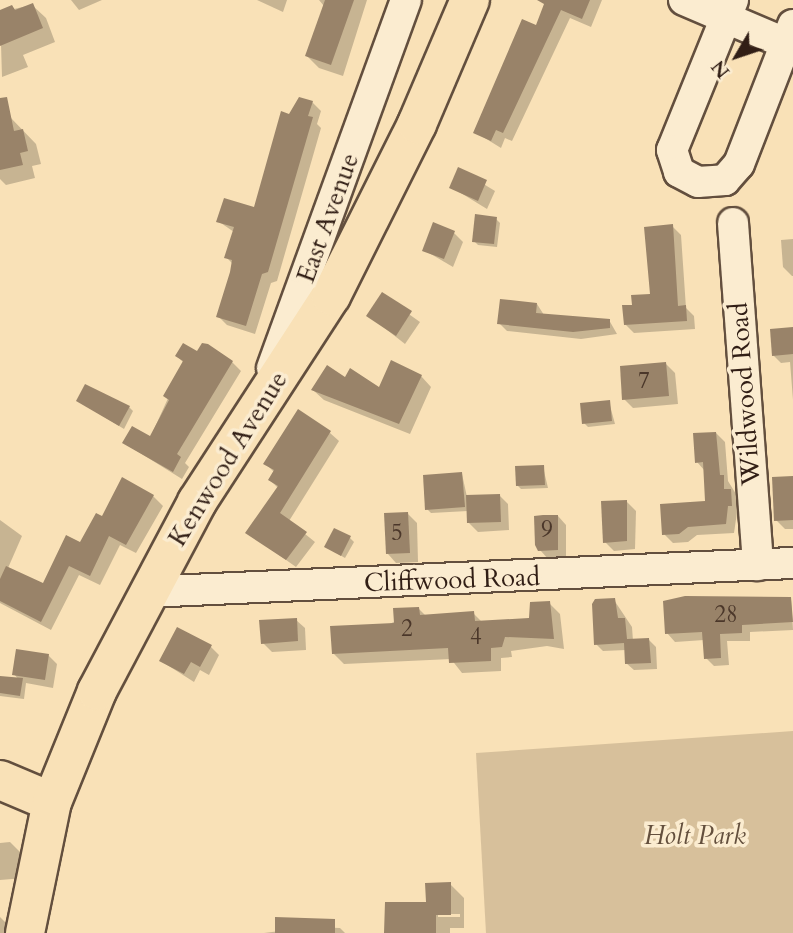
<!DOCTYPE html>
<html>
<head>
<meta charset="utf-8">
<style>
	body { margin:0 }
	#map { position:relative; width:793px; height:933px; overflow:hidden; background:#f9e1b7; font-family:Cardo,serif }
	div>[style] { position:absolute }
	.green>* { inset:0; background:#d7c09b }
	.shadow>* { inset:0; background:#0003 }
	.building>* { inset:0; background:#998369 }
	.roads { filter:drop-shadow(2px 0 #634f3e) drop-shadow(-2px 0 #634f3e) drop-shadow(0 2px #634f3e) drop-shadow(0 -2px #634f3e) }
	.minor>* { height:30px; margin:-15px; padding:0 15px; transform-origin:15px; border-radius:15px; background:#fbecd0 }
	.major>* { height:38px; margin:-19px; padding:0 19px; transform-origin:19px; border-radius:19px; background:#f9e1b7 }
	span { translate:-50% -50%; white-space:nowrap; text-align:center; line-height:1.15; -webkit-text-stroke:7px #fbecd0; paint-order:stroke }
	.number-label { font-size:23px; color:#4b372a }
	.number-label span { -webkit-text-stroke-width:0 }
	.street-label { font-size:26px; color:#311e15 }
	.park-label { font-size:26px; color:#634f3d; font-style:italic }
	.north { position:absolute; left:702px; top:21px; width:70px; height:70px; -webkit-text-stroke:5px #fbecd0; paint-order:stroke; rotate:231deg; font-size:19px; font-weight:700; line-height:28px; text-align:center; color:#311e15 }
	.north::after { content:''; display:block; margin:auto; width:24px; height:32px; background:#311e15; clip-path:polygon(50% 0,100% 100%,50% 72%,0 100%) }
</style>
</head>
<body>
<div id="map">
	<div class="green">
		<i style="clip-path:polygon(793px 731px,793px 933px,486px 933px,476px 753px)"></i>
	</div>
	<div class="shadow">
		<i style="clip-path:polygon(71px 0,102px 0,79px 10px)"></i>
		<i style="clip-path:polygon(257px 0,287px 0,283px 12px)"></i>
		<i style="clip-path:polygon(319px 0,367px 0,343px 76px,319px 68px,307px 56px,324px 6px)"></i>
		<i style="clip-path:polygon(548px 0,602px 0,591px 27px,570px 18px,512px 141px,505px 138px,501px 148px,475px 132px,537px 28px)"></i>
		<i style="clip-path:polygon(32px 5px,46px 18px,55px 42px,23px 55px,28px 67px,2px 77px,0 12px)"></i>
		<i style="clip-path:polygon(312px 102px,321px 111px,317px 124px,321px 128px,277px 281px,271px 283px,255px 334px,227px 325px,218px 316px,233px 264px,226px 257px,234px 232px,218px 221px,255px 209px,289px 116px)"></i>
		<i style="clip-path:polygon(10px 117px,36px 144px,41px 164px,32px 166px,35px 178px,6px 185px,0 179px,0 119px)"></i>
		<i style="clip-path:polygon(459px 169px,495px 191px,487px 209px,451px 187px)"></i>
		<i style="clip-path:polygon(496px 219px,500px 223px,497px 247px,478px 245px,474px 241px)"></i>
		<i style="clip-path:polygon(672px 226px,681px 235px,686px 308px,694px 316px,695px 329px,634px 333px,625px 324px,652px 295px)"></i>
		<i style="clip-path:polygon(454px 233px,463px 242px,453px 267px,424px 250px)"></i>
		<i style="clip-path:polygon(793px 239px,793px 276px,792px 276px,783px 267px,781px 240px)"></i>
		<i style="clip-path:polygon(382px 295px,420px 322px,405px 344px,368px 315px)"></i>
		<i style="clip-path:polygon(537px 304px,544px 315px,609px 320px,617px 334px,581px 339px,507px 331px,499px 323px)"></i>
		<i style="clip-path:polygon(793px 330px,793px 400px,790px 362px,781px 363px,773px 355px)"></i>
		<i style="clip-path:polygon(198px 354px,232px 362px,241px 371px,185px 463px,189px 467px,182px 479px,124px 443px,150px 438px,184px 363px,177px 356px)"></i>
		<i style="clip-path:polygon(666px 364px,675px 373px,678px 404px,633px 408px,624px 399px)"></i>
		<i style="clip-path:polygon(421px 376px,431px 387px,410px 434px,324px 400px,313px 390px,345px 379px,380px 390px)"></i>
		<i style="clip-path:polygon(78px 401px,129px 407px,133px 411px,124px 429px)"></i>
		<i style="clip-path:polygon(609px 402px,615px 424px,588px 427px,584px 423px)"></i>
		<i style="clip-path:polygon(330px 433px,339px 441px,289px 521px,315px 542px,296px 567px,248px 533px,278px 488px,270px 480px,275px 473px,265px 463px)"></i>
		<i style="clip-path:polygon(716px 433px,725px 442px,728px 481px,739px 499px,734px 533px,697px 535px,688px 542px,673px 543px,664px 534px,707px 503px,705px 471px,697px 462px)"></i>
		<i style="clip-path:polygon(543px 467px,548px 488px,521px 489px,517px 485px)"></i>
		<i style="clip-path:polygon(462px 474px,467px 497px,499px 495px,508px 504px,509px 530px,478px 532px,469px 523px,468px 511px,431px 513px,427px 509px)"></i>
		<i style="clip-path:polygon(793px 480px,793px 529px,785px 529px,776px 520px)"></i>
		<i style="clip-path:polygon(153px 496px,163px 506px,136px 553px,120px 545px,100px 585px,79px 575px,51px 630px,0 603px,0 520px,22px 536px,8px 568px,44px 585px,103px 519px)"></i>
		<i style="clip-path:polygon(627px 502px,636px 511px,635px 549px,614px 551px,605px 542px)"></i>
		<i style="clip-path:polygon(408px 514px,417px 523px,418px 562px,396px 563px,388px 554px)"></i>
		<i style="clip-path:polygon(558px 516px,566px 525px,566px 559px,549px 560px,540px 550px)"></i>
		<i style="clip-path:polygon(350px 538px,354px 542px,345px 558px,326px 547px)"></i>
		<i style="clip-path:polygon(791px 599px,793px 630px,750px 632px,750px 641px,727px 641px,729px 665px,714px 666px,706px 658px,704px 640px,675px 642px,667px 633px)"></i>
		<i style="clip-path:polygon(614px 600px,632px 627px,633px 641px,649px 640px,656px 647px,657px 669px,634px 670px,626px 663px,626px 650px,603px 651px,596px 644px)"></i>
		<i style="clip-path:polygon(549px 603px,560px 614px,564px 649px,547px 646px,511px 651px,512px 657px,501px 658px,501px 671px,462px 673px,451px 659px,344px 664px,333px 653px,419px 609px,426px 616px,473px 613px,483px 623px,531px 620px)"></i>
		<i style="clip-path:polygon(296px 620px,305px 628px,306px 650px,272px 652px,263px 643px)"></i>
		<i style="clip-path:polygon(210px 646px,219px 655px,209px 675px,200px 670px,194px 682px,161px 661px)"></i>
		<i style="clip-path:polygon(48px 655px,57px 664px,53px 688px,26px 683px,24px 699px,0 696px,0 678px,19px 680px,14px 674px)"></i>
		<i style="clip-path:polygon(10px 842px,22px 854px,24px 878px,0 880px,0 843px)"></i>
		<i style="clip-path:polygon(evenodd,450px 884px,464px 898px,464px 928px,450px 928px,450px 933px,386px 933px,450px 884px,438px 914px,460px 914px,460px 917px,438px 917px,438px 914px)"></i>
		<i style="clip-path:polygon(0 917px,9px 926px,8px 933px,0 933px)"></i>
		<i style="clip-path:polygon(312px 927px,340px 928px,345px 933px,264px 933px)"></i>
	</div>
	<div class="building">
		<i style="clip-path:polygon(325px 0,354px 0,331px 65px,305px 56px)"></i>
		<i style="clip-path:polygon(537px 0,590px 0,582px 19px,561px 10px,503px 133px,496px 130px,491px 141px,473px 133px,522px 19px,536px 25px,544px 4px)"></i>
		<i style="clip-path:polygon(33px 3px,43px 28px,0 46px,0 10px,12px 5px,15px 10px)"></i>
		<i style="clip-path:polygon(7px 97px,14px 131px,23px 129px,28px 151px,20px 153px,23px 165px,0 170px,0 98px)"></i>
		<i style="clip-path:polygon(299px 97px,313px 101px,308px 116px,313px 117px,268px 272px,262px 274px,246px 326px,216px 317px,230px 272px,232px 260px,224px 258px,234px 227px,216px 222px,224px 198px,254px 207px,281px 111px,289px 114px)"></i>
		<i style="clip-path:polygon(458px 167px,487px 180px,478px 201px,449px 188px)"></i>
		<i style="clip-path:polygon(475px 214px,497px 217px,494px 244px,472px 242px)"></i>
		<i style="clip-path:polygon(433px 222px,455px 231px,444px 259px,422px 251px)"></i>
		<i style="clip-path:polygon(673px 224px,678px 306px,686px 305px,687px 321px,624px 325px,622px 305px,632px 305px,631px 295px,650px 294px,644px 227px)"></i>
		<i style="clip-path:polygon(382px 292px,412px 311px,396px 336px,366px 316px)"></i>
		<i style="clip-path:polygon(500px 299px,537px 303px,536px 313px,610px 319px,610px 328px,573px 332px,497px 324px)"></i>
		<i style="clip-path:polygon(793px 327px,793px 354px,772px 356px,770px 329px)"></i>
		<i style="clip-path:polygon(183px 343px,197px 351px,202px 343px,208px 344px,233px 361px,177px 454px,181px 457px,173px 472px,122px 443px,132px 426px,150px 436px,169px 400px,163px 396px,183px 361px,175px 356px)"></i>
		<i style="clip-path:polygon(391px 360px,422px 375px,399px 424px,311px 390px,327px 365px,345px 377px,350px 368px,379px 387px)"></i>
		<i style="clip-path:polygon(666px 362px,669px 396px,622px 400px,620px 366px)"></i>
		<i style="clip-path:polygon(85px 384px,130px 406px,119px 426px,76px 401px)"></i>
		<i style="clip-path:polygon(610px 400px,612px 421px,582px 424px,580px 403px)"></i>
		<i style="clip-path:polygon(298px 409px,331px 431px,280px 513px,307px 532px,286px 560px,245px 533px,278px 486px,268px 480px,274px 470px,263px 464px)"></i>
		<i style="clip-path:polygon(716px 432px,720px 475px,724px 475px,724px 489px,731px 489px,732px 506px,728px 506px,726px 524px,688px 527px,679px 534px,662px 535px,660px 504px,705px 501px,703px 462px,695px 463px,693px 433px)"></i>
		<i style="clip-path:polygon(544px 465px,545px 485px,516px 486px,515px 466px)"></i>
		<i style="clip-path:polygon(462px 472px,465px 507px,425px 510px,423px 475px)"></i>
		<i style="clip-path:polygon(793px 476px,793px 520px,774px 521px,772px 477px)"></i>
		<i style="clip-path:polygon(122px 477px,154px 495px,126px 545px,109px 536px,90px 576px,69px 566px,41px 622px,0 601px,0 579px,6px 566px,43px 583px,66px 535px,80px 542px,96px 513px,102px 516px)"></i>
		<i style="clip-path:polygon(500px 494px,501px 522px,467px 523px,466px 495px)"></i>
		<i style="clip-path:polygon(627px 500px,627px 541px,603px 543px,601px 501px)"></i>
		<i style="clip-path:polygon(408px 512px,410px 553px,386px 554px,384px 513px)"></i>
		<i style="clip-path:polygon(543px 515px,558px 515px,558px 550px,538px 551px,535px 545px,534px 516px)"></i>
		<i style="clip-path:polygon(334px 528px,351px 536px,341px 556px,324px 547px)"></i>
		<i style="clip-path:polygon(685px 596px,791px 597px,793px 622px,742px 625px,742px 633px,720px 634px,721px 658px,704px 659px,702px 632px,665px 634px,663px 601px)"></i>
		<i style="clip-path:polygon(615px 598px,618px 618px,625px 618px,627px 639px,649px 638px,651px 663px,625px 664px,624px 643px,594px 645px,592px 604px,595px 599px)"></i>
		<i style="clip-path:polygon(550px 601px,554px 639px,505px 637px,502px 647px,491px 648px,491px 661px,449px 663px,448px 648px,332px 654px,330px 626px,394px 623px,393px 608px,419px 607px,420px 615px,474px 611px,475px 621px,529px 618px,530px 602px)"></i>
		<i style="clip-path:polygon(297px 618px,298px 641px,261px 644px,259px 620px)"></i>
		<i style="clip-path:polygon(177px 627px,212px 645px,200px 667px,191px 662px,184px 674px,159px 661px)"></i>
		<i style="clip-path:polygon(16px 649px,49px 654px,45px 680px,12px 675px)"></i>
		<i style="clip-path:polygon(0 676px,23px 678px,20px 696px,0 693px)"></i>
		<i style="clip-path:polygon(451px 882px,451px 915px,436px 915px,436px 933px,384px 933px,385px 902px,426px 902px,425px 883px)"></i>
		<i style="clip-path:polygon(275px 917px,335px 919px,335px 933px,275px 933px)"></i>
	</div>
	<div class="roads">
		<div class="minor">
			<i style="left:684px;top:0;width:110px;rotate:23.1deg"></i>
			<i style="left:733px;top:0;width:162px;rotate:112.1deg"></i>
			<i style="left:672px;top:150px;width:23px;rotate:72deg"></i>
			<i style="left:679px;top:172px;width:21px;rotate:28deg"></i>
			<i style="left:698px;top:182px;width:27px;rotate:-4deg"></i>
			<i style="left:725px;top:180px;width:21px;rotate:-49deg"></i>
			<i style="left:739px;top:164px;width:149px;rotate:-68.8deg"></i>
			<i style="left:733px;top:223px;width:343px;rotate:85.8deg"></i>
			<i style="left:272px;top:368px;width:392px;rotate:-70deg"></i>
			<i style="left:146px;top:592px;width:648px;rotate:-2.57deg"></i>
		</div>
		<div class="major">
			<i style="left:0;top:780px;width:56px;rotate:22.9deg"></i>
			<i style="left:25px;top:933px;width:134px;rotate:-78.4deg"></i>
			<i style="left:52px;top:802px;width:120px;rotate:-67.9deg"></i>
			<i style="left:97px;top:691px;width:214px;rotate:-62.1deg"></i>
			<i style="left:197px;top:502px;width:246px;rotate:-57deg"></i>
			<i style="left:331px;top:296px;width:192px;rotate:-63.4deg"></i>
			<i style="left:417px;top:124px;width:135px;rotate:-66.9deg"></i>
		</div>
	</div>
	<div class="number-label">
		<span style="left:644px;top:381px">7</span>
		<span style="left:547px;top:530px">9</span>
		<span style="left:397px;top:533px">5</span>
		<span style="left:726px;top:615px">28</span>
		<span style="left:407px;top:629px">2</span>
		<span style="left:476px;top:637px">4</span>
	</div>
	<div class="street-label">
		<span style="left:328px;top:218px;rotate:-70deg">East Avenue</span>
		<span style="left:745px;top:394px;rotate:-94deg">Wildwood Road</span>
		<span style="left:228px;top:459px;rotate:-58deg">Kenwood Avenue</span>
		<span style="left:452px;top:580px;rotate:-2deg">Cliffwood Road</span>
	</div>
	<div class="park-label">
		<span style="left:695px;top:836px">Holt Park</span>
	</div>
	<div class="north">N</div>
</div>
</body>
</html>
